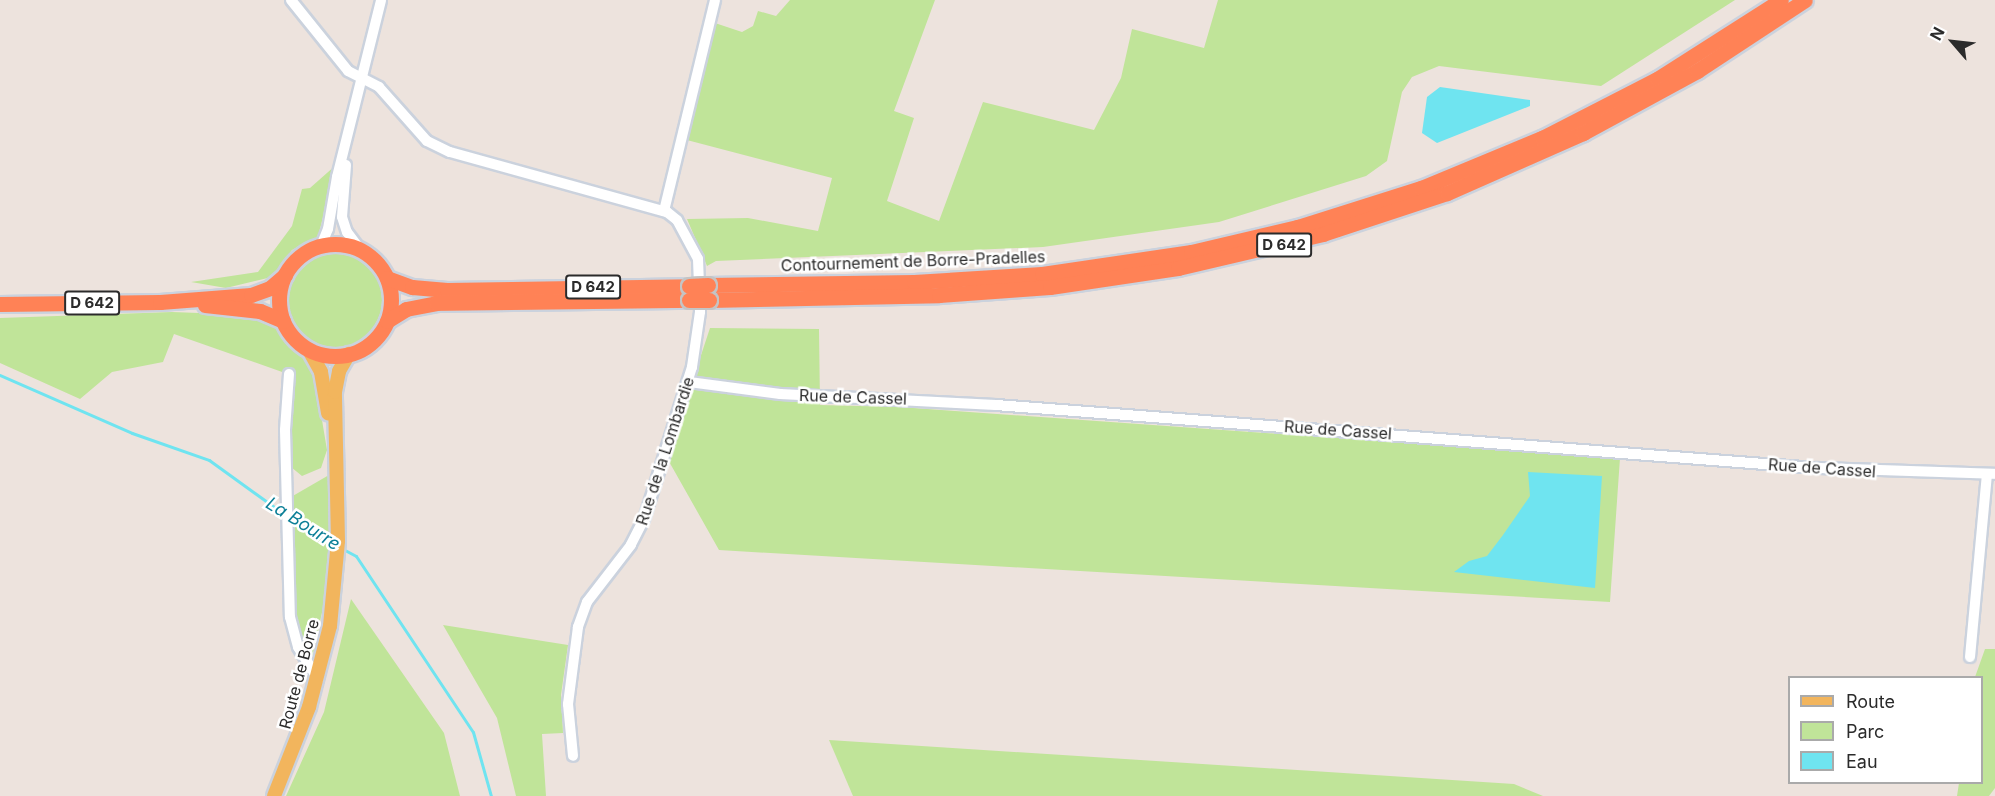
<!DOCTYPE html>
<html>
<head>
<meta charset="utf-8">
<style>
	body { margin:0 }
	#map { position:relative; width:1995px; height:796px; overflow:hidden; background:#ede3dd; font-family:Inter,sans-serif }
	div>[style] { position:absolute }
	.green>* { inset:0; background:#c0e499 }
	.round { border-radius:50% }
	.water>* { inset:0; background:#6fe4f0 }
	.stream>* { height:3px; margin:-1.5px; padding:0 1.5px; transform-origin:1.5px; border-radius:1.5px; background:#6fe4f0 }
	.roads { filter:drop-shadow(2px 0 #cbd2dd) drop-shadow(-2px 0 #cbd2dd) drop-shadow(0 2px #cbd2dd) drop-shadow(0 -2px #cbd2dd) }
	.minor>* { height:10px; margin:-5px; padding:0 5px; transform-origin:5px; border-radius:5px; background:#fff }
	.major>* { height:14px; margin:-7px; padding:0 7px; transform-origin:7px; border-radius:7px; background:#f2b55d }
	.highway>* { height:15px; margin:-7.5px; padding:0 7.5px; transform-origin:7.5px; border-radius:7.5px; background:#ff8256 }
	.highway>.ring { margin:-7.5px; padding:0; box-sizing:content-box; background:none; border:15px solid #ff8256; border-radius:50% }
	.bridges { filter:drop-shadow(2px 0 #c4c4c4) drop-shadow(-2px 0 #c4c4c4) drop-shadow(0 2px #c4c4c4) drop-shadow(0 -2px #c4c4c4) }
	.highway-bridge>* { height:15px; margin:-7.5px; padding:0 7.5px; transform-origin:7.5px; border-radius:7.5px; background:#ff8256 }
	span { translate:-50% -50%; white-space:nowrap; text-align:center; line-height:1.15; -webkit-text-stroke:5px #fff; paint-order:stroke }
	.shield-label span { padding:2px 4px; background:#fff; border:2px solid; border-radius:4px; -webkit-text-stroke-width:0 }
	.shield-label { font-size:15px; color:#2b2b2b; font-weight:700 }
	.street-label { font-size:16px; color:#2b2b2b }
	.water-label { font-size:18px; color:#0c7f97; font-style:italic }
	.legend { position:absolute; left:1788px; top:676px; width:195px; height:108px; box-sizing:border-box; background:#fff; border:2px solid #aaa; margin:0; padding:8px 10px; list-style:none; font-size:18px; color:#2b2b2b }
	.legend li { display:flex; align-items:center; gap:12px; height:30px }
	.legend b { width:30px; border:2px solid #aaa }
	.north { position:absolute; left:1923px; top:12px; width:60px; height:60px; -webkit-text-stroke:4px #fff; paint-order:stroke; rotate:298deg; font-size:16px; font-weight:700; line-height:24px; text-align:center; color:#2b2b2b }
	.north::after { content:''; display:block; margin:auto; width:21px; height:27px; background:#2b2b2b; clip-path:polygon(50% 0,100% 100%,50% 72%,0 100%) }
</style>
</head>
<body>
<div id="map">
	<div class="green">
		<i style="clip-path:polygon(790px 0,935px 0,894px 111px,914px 118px,887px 201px,939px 221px,983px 102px,1094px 130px,1121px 78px,1132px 29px,1204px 48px,1218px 0,1735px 0,1601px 86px,1439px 66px,1412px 77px,1402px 92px,1387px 161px,1366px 176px,1219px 222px,1043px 247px,716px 261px,707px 266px,687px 219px,748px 218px,818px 231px,832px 178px,683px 139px,712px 22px,742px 32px,753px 26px,758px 11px,776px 16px)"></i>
		<i style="clip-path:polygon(336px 165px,318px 237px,292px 250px,272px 277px,226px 288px,191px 282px,258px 272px,292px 226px,302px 189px,310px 188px)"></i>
		<i class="round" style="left:286px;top:252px;width:96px;height:96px"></i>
		<i style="clip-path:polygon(172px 312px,226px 314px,274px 323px,312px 360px,327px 450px,321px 468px,302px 476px,291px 467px,291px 417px,285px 373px,174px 334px,163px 362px,112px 372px,80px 399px,0 363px,0 318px)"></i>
		<i style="clip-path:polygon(710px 328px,819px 329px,820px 405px,899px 407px,1620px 458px,1610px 602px,719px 550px,667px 458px)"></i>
		<i style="clip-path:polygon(329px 475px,333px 562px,312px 658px,295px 619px,291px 497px)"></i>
		<i style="clip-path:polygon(351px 599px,444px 733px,460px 796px,286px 796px,324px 712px)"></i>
		<i style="clip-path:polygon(443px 625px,568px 645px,561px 695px,563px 733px,542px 734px,546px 796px,516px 796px,497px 718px)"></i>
		<i style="clip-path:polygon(1985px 649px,1995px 649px,1995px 788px,1989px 796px,1957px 796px,1959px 783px,1982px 782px,1982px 678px,1975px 677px)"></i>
		<i style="clip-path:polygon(829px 740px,1514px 784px,1543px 796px,853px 796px)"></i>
	</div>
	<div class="water">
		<i style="clip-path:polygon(1440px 87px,1530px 100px,1530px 106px,1437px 143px,1422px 133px,1427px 97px)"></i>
		<i style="clip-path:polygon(1528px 472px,1602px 476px,1595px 588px,1454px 572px,1469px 561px,1487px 556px,1503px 535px,1530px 496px)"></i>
	</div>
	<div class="stream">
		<i style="left:0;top:375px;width:144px;rotate:23.7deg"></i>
		<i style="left:132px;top:433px;width:82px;rotate:19.3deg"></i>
		<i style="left:209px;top:460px;width:92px;rotate:35.8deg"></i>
		<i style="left:289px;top:518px;width:51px;rotate:29.6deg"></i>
		<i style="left:341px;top:548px;width:17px;rotate:28deg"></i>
		<i style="left:356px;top:556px;width:211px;rotate:56.4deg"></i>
		<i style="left:473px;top:732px;width:66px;rotate:74.3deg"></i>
	</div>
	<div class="roads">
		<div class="minor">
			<i style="left:291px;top:0;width:91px;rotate:51.2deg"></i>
			<i style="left:348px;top:71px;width:35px;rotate:27deg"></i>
			<i style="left:379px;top:87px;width:72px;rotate:48.4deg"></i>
			<i style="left:427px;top:141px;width:25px;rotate:26deg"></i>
			<i style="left:450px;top:152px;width:225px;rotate:15.5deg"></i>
			<i style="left:667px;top:212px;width:13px;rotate:39deg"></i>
			<i style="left:677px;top:220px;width:44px;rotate:61.7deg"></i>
			<i style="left:698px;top:259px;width:53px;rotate:87.8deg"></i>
			<i style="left:700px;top:312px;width:56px;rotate:98.3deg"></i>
			<i style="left:692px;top:367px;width:159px;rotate:107.5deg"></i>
			<i style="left:644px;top:519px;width:29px;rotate:117deg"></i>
			<i style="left:631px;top:545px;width:72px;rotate:127.7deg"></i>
			<i style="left:587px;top:602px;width:27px;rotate:110deg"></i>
			<i style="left:578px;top:627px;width:78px;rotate:97.4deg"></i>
			<i style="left:568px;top:704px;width:52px;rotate:84.5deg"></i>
			<i style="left:346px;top:165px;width:52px;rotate:94.4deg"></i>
			<i style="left:342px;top:217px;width:16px;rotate:72deg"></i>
			<i style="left:347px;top:232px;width:21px;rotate:53deg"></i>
			<i style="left:664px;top:211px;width:217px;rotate:-76.4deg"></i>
			<i style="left:321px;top:246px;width:18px;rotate:-68deg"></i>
			<i style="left:328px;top:229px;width:53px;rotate:-80.2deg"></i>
			<i style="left:337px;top:177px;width:182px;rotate:-76deg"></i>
			<i style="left:289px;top:374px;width:56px;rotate:94.1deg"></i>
			<i style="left:285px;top:430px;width:187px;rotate:88.5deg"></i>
			<i style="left:290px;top:617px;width:31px;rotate:75deg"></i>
			<i style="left:298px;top:647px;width:38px;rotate:58deg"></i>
			<i style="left:689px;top:382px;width:92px;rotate:7.5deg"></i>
			<i style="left:780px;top:394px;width:216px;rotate:2.9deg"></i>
			<i style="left:996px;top:405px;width:823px;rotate:4.39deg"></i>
			<i style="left:1817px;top:468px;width:178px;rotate:1.9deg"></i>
			<i style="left:1970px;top:657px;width:183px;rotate:-84.7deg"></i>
		</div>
		<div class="major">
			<i style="left:309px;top:350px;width:25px;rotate:61deg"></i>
			<i style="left:321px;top:372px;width:42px;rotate:80.3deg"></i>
			<i style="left:274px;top:796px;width:96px;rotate:-68.5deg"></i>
			<i style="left:309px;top:707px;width:84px;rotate:-75.5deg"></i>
			<i style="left:330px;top:626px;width:85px;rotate:-84.6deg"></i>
			<i style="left:338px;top:541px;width:149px;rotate:-91.2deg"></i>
			<i style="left:335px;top:392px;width:21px;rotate:-79deg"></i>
			<i style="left:339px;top:371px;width:20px;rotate:-60deg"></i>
		</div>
		<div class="highway">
			<i class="ring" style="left:279px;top:244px;width:97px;height:97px"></i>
			<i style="left:387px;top:278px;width:27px;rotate:20deg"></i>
			<i style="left:412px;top:287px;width:35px;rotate:5deg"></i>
			<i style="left:447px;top:290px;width:242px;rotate:-0.9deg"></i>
			<i style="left:708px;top:285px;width:206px;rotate:-0.8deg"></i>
			<i style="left:914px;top:282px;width:128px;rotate:-3.6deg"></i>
			<i style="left:1042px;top:274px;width:151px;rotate:-8.4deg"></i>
			<i style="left:1191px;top:252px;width:110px;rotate:-13.2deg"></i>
			<i style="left:1298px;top:227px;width:129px;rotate:-17.6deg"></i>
			<i style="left:1421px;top:188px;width:131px;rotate:-22.5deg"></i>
			<i style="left:1542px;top:138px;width:129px;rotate:-27.2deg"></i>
			<i style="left:1657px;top:79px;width:147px;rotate:-32.5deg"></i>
			<i style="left:709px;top:300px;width:230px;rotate:-1.2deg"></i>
			<i style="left:939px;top:295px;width:111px;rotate:-4.1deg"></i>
			<i style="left:1050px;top:287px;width:129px;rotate:-8.4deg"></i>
			<i style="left:1178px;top:268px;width:149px;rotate:-13.2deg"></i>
			<i style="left:1323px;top:234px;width:131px;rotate:-18.3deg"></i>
			<i style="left:1447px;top:193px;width:149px;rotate:-23.8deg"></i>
			<i style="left:1583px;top:133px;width:130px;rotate:-28.5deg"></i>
			<i style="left:1697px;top:71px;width:129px;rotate:-33.3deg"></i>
			<i style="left:0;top:304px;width:160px;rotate:-0.7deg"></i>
			<i style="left:160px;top:302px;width:91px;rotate:-4.4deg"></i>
			<i style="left:251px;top:295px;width:20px;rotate:-20deg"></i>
			<i style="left:270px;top:288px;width:20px;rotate:-41deg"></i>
			<i style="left:205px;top:305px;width:55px;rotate:6.2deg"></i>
			<i style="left:260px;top:311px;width:25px;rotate:23deg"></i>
			<i style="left:387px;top:321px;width:22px;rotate:-32deg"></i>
			<i style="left:406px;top:309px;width:31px;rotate:-11deg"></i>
			<i style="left:436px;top:303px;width:253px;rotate:-0.7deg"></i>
		</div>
	</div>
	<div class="bridges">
		<div class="highway-bridge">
			<i style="left:689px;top:286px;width:19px;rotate:-3deg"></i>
			<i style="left:689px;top:300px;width:20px"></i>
		</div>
	</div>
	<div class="shield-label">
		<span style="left:1284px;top:245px">D 642</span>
		<span style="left:593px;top:287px">D 642</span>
		<span style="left:92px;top:303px">D 642</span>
	</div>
	<div class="street-label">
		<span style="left:913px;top:261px;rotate:-2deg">Contournement de Borre-Pradelles</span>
		<span style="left:853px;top:397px;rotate:2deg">Rue de Cassel</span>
		<span style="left:1338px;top:430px;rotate:4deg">Rue de Cassel</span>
		<span style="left:665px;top:451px;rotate:-72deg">Rue de la Lombardie</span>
		<span style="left:1822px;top:468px;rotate:4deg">Rue de Cassel</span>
		<span style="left:299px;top:674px;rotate:-75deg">Route de Borre</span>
	</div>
	<div class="water-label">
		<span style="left:303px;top:524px;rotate:32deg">La Bourre</span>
	</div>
	<ul class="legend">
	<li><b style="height:8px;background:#f2b55d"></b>Route</li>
	<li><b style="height:16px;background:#c0e499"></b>Parc</li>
	<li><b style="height:16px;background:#6fe4f0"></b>Eau</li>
	</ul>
	<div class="north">N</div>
</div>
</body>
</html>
